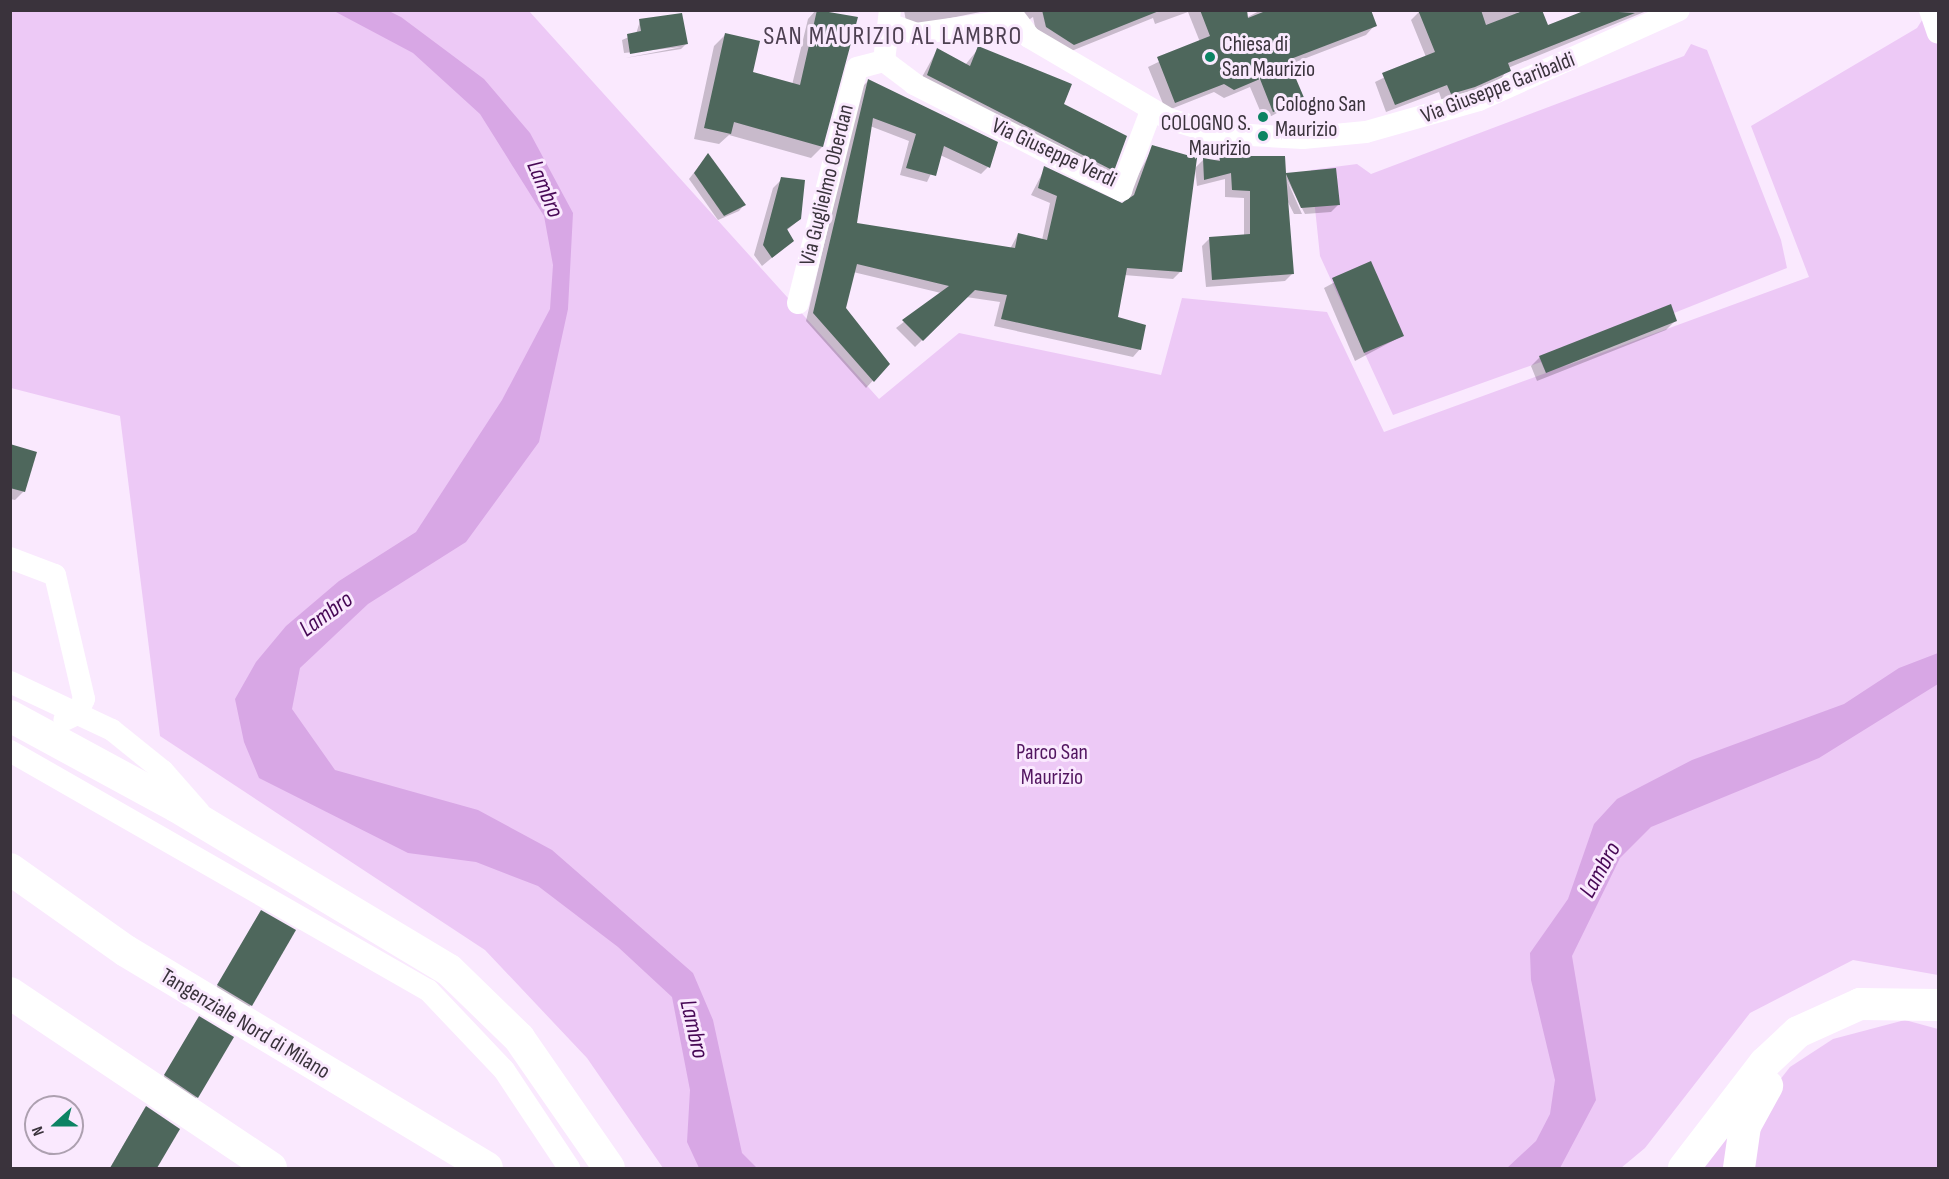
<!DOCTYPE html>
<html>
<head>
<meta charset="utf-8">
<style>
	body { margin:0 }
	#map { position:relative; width:1949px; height:1179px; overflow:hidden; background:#fae9fe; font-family:"Sofia Sans Condensed",sans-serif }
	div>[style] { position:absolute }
	.green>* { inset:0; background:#edc9f6 }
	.water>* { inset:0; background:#d8a7e5 }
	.shadow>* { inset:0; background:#0003 }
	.building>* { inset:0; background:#4e675c }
	.minor>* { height:22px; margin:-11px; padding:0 11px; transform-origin:11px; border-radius:11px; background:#fff }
	.highway>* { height:32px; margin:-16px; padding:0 16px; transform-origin:16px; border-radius:16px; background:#fff }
	.dots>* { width:16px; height:16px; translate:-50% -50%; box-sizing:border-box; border:3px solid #fae9fe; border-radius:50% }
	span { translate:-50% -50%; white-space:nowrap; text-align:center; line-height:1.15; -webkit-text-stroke:6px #fae9fe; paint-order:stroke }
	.poi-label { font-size:22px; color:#3a333c }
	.left { translate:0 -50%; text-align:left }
	.right { translate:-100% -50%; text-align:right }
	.street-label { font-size:22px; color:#3a333c }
	.park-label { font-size:22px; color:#521660 }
	.water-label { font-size:24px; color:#470855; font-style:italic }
	.quarter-label { font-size:26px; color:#4e4152; letter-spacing:1.5px }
	.frame { position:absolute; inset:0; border:12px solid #3a333c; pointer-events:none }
	.north { position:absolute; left:24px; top:1095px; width:60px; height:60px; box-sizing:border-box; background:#fae9fe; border:2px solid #ada0b0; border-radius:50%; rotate:249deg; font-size:16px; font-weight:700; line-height:24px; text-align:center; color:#3a333c }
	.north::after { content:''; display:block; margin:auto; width:21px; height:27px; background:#0c8363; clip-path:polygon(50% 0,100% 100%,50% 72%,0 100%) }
</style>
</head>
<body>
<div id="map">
	<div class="green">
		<i style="clip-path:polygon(10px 11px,529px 11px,879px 399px,959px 333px,1161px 375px,1182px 298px,1327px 312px,1384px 432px,1546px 373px,1541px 362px,1393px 415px,1320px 256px,1311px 170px,1357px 164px,1371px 174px,1684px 56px,1691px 44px,1707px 50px,1781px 240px,1787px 268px,1674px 313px,1563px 367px,1809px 277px,1751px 126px,1917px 28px,1928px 11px,1938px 11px,1938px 975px,1853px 960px,1750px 1013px,1645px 1148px,1621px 1168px,663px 1168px,587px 1058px,485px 950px,160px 736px,120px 416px,11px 388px)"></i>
		<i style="clip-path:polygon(1905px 1020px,1938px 1029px,1938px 1168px,1747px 1168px,1772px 1090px,1790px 1067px,1833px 1039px)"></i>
		<i style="clip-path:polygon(1726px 1131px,1731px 1134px,1727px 1168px,1699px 1168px)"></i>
	</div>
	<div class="water">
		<i style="clip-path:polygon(334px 11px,389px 11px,401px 17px,484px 79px,530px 133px,573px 213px,568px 309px,539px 442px,466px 542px,368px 604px,300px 668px,292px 709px,335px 770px,478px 810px,552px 850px,693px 973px,713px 1020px,742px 1153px,757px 1168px,699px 1168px,687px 1142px,690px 1090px,672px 997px,618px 947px,538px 886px,476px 862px,408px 853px,259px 778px,244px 742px,235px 699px,256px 662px,286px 626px,339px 581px,416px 532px,502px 400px,550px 309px,553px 265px,544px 216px,480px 114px,413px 53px)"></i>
		<i style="clip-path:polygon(1938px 653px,1938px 684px,1819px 758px,1651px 827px,1620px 858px,1572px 956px,1596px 1100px,1560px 1168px,1507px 1168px,1536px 1141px,1550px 1114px,1555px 1080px,1531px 980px,1530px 953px,1568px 899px,1594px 824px,1617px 799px,1692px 760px,1844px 704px,1899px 668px)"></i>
	</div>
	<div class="shadow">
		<i style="clip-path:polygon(816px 10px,856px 18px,822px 147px,811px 158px,729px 135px,719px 144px,694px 139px,714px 46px,725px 35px,751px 73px,792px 85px,808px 19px)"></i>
		<i style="clip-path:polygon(904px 10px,990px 10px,907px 27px)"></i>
		<i style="clip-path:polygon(1005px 10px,1218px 10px,1225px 29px,1261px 10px,1313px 10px,1375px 25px,1366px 35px,1288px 65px,1303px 99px,1264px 120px,1250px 87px,1224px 98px,1214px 92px,1166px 111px,1148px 67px,1200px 42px,1188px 12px,1155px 24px,1153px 18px,1064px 54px,1037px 36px,1033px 17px,1021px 25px)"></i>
		<i style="clip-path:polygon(1513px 10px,1547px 27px,1590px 10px,1649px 10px,1508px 68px,1501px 79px,1466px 95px,1442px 101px,1439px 92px,1386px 112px,1375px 82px,1426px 57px,1411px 20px,1419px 12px)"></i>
		<i style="clip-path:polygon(640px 21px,686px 44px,681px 49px,625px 58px,682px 47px,624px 53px,622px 40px,636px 34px)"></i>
		<i style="clip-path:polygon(979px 48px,1062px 105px,1125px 137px,1112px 170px,1102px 181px,917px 86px,937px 50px,965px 65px)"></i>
		<i style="clip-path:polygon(868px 81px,988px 167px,981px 174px,940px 155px,927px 182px,900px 175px,909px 141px,870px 126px,856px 225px,1010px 249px,1018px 234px,1042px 240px,1050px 203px,1031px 195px,1045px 168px,1122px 205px,1153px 147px,1180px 272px,1173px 279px,1124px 275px,1116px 318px,1140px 349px,1133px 357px,994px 326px,1000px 302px,966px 297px,915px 347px,896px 328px,941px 293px,853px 272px,844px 309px,888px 364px,866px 388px,806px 321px,861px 88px)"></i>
		<i style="clip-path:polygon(1283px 158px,1285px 174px,1335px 169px,1338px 205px,1331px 212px,1305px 214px,1286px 178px,1302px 214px,1294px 214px,1287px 200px,1293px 273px,1285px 281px,1206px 287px,1202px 246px,1210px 238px,1244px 236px,1244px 198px,1225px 197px,1225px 179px,1197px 186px,1195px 168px,1203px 160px)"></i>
		<i style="clip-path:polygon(703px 161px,744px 205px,739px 211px,718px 220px,689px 179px)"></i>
		<i style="clip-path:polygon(782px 179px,800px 219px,786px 231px,792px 241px,762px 266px,754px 255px,773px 188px)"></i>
		<i style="clip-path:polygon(1370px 263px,1402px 336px,1355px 361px,1324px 288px)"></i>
		<i style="clip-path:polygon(1675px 321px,1666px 330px,1537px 381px,1531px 366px,1540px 357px)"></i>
		<i style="clip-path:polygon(10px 446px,24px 491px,15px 500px,10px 499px)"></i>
		<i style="clip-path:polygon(259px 914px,251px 1005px,249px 1007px,216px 988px)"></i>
		<i style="clip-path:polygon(197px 1020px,197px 1097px,195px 1099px,163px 1078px)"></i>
		<i style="clip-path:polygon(144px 1110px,178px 1129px,155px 1168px,110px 1168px)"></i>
	</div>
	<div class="building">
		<i style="clip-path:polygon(817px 10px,858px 17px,823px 147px,734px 122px,731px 134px,704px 128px,725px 33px,760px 41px,753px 72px,800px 85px)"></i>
		<i style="clip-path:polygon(1042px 10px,1159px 10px,1159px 11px,1074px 45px,1046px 27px)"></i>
		<i style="clip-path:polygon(1200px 10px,1247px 10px,1248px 18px,1268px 10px,1371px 10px,1377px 26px,1288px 60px,1305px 100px,1273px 112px,1260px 79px,1234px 90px,1224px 84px,1175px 103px,1157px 57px,1210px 36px)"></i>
		<i style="clip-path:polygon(1418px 10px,1481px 10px,1486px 25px,1525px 10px,1542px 10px,1548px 25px,1586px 10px,1635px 13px,1508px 63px,1511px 71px,1475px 87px,1451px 94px,1447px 85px,1395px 105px,1382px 73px,1435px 52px)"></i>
		<i style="clip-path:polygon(682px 13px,688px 44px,630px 54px,627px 34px,641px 31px,639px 19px)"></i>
		<i style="clip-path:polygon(978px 46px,1072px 84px,1064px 104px,1127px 136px,1114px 171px,927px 75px,937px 48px,970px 66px)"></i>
		<i style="clip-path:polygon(868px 79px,998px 142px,990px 168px,944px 146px,936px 176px,906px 168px,916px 134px,873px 118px,857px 223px,1015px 248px,1018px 233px,1047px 240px,1057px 196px,1038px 188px,1044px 166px,1122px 203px,1134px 195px,1152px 145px,1197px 158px,1182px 272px,1127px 268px,1118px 317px,1146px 325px,1141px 350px,1001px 319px,1007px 295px,975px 290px,923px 341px,902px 320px,949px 286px,857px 264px,846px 308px,890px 364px,874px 382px,813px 313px)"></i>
		<i style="clip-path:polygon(708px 153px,746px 205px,724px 216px,694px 173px)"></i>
		<i style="clip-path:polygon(1219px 156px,1285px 156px,1286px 173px,1336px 168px,1340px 205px,1301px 208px,1286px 174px,1294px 274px,1212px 280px,1209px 237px,1250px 234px,1250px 191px,1232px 190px,1231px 173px,1204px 180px,1203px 158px,1220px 161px)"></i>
		<i style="clip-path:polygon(781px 177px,805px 180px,801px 219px,787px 229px,794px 241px,772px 258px,763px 245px)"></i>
		<i style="clip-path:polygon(1371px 261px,1404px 336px,1364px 353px,1332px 278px)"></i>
		<i style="clip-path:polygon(1671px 304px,1677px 321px,1546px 373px,1539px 356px)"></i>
		<i style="clip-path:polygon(10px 444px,37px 452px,25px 492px,10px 488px)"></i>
		<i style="clip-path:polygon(261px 910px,296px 930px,252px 1006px,217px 985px)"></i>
		<i style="clip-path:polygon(199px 1016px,234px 1037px,198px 1098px,164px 1075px)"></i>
		<i style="clip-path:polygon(146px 1106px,180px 1129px,157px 1168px,110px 1168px)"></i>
	</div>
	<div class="minor">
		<i style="left:1009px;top:10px;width:34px;rotate:53deg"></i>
		<i style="left:1029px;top:37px;width:162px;rotate:30.4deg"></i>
		<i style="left:1169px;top:119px;width:48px;rotate:16.9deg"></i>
		<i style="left:1215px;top:133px;width:88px;rotate:3.3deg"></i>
		<i style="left:1303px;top:138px;width:63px;rotate:-5.4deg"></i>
		<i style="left:1366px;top:132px;width:117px;rotate:-15.8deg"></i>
		<i style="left:1479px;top:100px;width:219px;rotate:-24.2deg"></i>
		<i style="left:1930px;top:10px;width:24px;rotate:71deg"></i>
		<i style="left:889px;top:24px;width:29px;rotate:20deg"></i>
		<i style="left:916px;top:34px;width:98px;rotate:-8.2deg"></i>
		<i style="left:884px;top:61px;width:38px;rotate:37deg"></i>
		<i style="left:914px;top:84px;width:233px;rotate:27.1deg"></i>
		<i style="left:1121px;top:190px;width:85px;rotate:-69.2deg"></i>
		<i style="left:798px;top:303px;width:242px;rotate:-75.9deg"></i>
		<i style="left:857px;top:68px;width:28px;rotate:-15deg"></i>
		<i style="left:884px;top:61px;width:51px;rotate:-83.3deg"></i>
		<i style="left:10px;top:558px;width:48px;rotate:20.7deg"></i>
		<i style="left:55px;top:575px;width:127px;rotate:76.8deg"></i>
		<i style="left:84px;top:699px;width:17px;rotate:115deg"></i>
		<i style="left:77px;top:714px;width:14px;rotate:155deg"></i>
		<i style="left:10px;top:682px;width:113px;rotate:25.2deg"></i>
		<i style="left:112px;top:730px;width:65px;rotate:38.8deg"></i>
		<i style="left:163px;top:771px;width:55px;rotate:48.7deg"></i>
		<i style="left:10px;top:751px;width:482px;rotate:29.8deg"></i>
		<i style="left:428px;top:990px;width:110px;rotate:46.5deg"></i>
		<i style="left:504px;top:1070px;width:118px;rotate:56.4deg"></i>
	</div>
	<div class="highway">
		<i style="left:10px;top:716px;width:189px;rotate:28.5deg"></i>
		<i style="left:176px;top:806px;width:318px;rotate:31deg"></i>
		<i style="left:449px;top:970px;width:98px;rotate:44.2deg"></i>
		<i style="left:519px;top:1038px;width:158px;rotate:55.3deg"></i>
		<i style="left:10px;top:869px;width:142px;rotate:35.3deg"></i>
		<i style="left:126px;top:951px;width:421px;rotate:31deg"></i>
		<i style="left:10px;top:993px;width:314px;rotate:33.8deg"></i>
		<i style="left:1684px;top:1168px;width:133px;rotate:-52.4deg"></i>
		<i style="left:1765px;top:1063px;width:45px;rotate:-43.2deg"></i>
		<i style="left:1798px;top:1032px;width:68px;rotate:-24.3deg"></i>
		<i style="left:1860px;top:1004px;width:78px;rotate:0.7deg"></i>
		<i style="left:1739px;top:1168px;width:42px;rotate:-81.9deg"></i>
		<i style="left:1745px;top:1126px;width:46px;rotate:-61.2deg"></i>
	</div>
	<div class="dots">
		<i style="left:1210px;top:57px;background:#0c8363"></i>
		<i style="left:1263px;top:117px;background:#0c8363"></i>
		<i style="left:1263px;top:136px;background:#0c8363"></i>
	</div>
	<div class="poi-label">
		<span class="left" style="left:1222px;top:57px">Chiesa di<br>San Maurizio</span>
		<span class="left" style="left:1275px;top:117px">Cologno San<br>Maurizio</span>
		<span class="right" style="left:1251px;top:136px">COLOGNO S.<br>Maurizio</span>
	</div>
	<div class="street-label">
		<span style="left:1498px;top:88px;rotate:-21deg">Via Giuseppe Garibaldi</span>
		<span style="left:1054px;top:153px;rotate:25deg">Via Giuseppe Verdi</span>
		<span style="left:827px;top:185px;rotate:-76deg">Via Guglielmo Oberdan</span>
		<span style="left:245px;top:1024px;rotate:31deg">Tangenziale Nord di Milano</span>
	</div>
	<div class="park-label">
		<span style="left:1052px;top:765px">Parco San<br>Maurizio</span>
	</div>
	<div class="water-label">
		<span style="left:545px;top:189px;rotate:67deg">Lambro</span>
		<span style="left:326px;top:614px;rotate:-36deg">Lambro</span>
		<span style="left:1600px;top:870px;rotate:-61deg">Lambro</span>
		<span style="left:694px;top:1029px;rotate:77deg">Lambro</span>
	</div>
	<div class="quarter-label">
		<span style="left:893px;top:37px">SAN MAURIZIO AL LAMBRO</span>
	</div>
	<div class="frame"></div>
	<div class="north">N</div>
</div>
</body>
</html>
